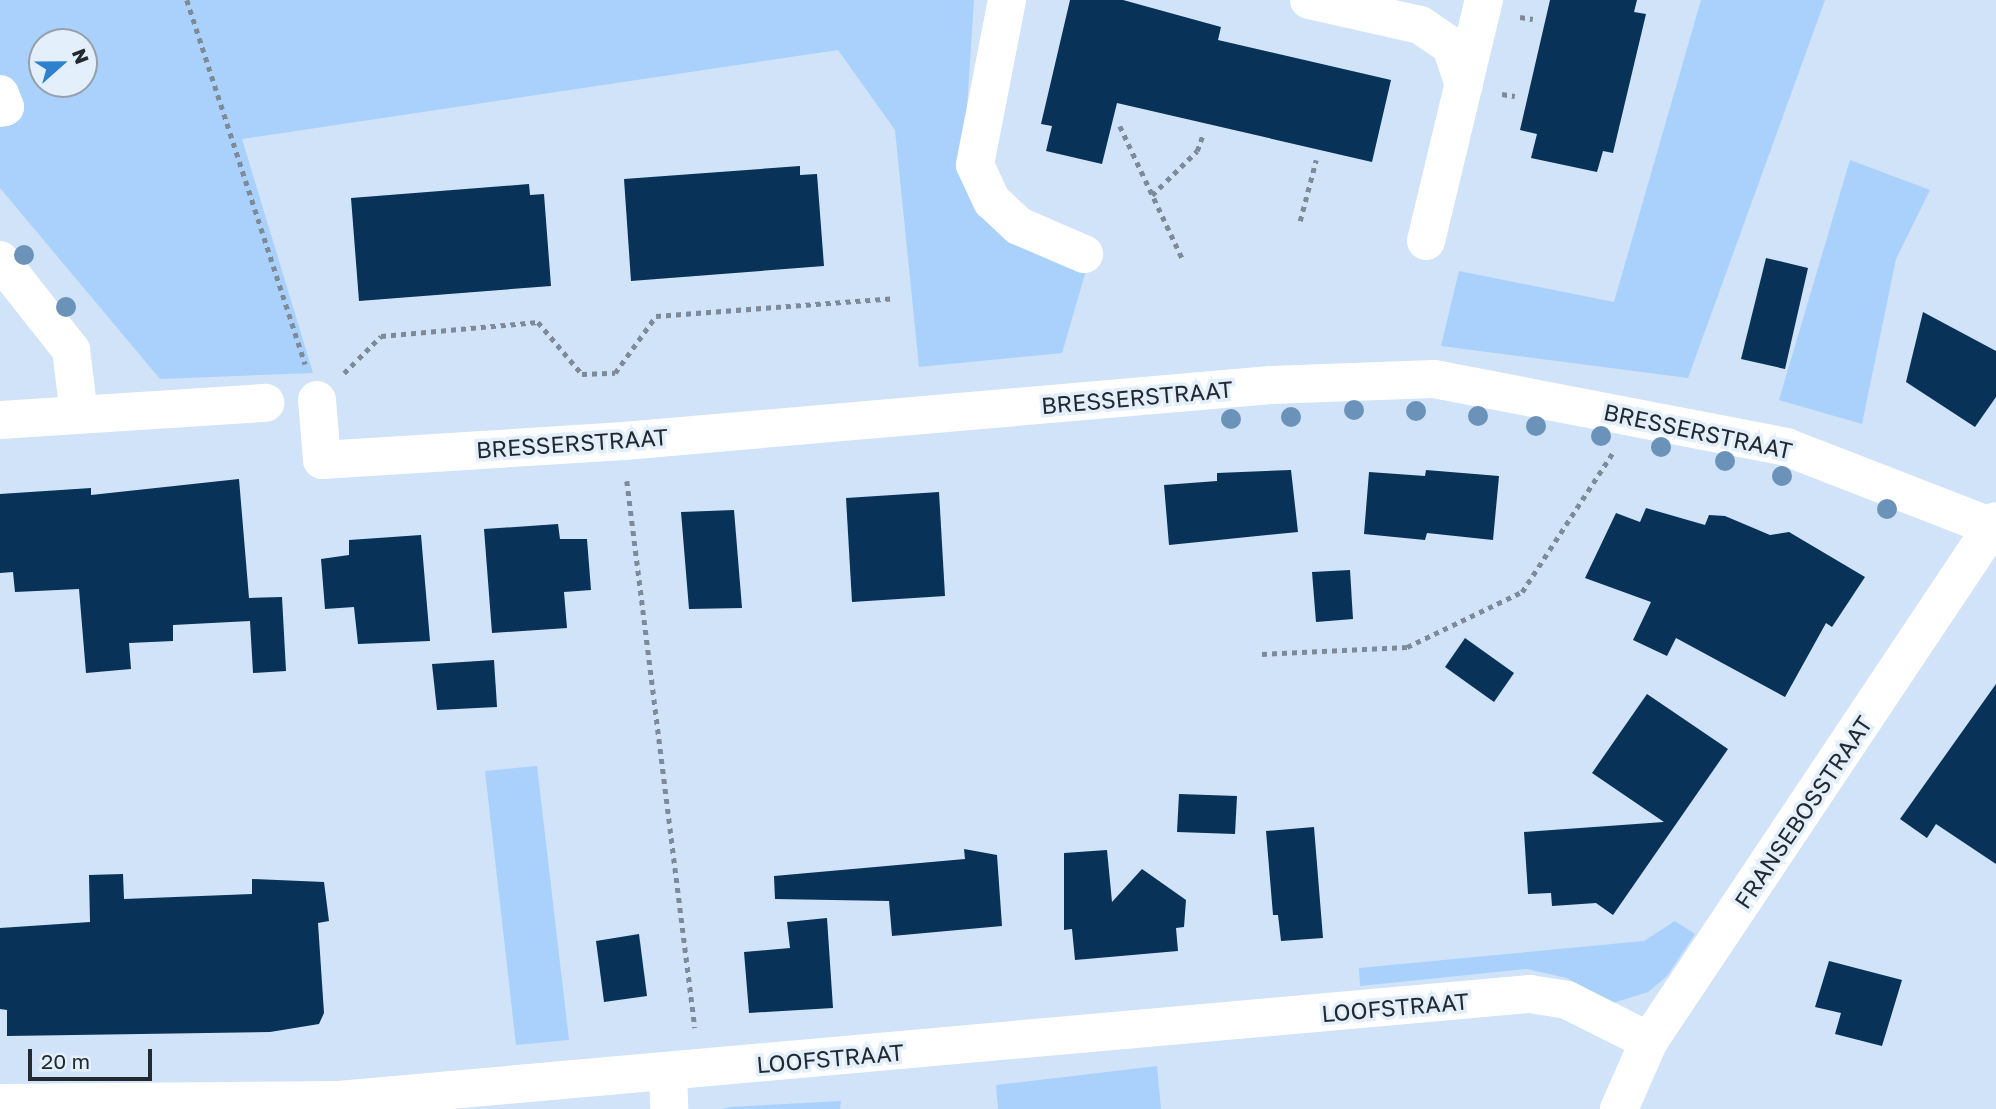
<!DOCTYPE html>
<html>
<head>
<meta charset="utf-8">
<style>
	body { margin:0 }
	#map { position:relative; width:1996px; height:1109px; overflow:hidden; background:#d0e3f8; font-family:"Golos Text",sans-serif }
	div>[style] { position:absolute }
	.green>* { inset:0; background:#aad1fb }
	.building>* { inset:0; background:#083257 }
	.path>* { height:4.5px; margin-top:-2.25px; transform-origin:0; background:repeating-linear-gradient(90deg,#7d8a99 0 5px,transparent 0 10px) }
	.minor>* { height:38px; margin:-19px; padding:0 19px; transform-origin:19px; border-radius:19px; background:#fff }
	.trees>* { width:20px; height:20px; margin:-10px; border-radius:50%; background:#6b92b9 }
	span { translate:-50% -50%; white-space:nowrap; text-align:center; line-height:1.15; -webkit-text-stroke:7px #e4effc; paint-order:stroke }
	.street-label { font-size:23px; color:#222931 }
	.north { position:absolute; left:28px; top:28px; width:70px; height:70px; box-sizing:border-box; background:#e4effc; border:2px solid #96a0ab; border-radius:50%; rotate:69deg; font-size:19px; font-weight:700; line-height:28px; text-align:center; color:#222931 }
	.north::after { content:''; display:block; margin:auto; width:24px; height:32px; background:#2d81cf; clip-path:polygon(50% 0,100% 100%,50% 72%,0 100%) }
	.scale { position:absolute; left:28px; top:1049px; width:124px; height:32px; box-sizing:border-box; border:4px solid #222931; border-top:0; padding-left:9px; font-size:21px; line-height:24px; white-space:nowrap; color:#222931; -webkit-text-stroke:5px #e4effc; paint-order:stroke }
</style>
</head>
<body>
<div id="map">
	<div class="green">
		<i style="clip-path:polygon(evenodd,0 0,974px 0,963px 170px,1087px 267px,1062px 353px,919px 367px,895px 130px,838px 50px,242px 139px,313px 373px,160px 379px,0 188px,0 0,42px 42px,84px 42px,84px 84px,42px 84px,42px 42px)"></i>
		<i style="clip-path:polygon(1701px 0,1825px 0,1688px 378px,1441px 346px,1459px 271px,1614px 302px)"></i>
		<i style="clip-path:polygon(1850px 160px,1930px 190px,1896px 259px,1862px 424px,1779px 400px)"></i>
		<i style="clip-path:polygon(537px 766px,569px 1040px,516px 1045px,485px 771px)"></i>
		<i style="clip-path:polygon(1675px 921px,1695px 934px,1667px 976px,1648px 992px,1613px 1003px,1567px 978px,1527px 969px,1360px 986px,1359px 968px,1644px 941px)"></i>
		<i style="clip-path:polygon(1157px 1066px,1161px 1109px,998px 1109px,996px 1085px)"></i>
		<i style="clip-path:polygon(841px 1101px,840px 1109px,722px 1109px,730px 1107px)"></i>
	</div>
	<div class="building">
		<i style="clip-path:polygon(1070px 0,1123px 0,1221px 27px,1218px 40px,1391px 80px,1372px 162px,1117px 103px,1102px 164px,1046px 151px,1052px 126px,1041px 124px)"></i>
		<i style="clip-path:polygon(1550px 0,1637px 0,1634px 12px,1646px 14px,1613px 153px,1603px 151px,1597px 172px,1531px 158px,1537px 134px,1520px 130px)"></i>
		<i style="clip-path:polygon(800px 166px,800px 175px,817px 174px,824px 266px,631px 281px,624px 179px)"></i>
		<i style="clip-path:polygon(529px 184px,530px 195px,544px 194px,551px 286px,359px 301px,351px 198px)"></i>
		<i style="clip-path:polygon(1766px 258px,1808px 268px,1785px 369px,1741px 359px)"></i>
		<i style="clip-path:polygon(1923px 312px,1996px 351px,1996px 397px,1975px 427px,1906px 382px)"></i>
		<i style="clip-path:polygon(1291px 470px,1298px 532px,1169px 545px,1164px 485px,1217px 481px,1217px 473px)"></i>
		<i style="clip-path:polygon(1426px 470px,1499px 476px,1493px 540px,1427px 533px,1425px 540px,1364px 534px,1369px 472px,1425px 476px)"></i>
		<i style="clip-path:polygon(239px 479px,249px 598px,282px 597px,286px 671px,253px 673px,250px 621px,173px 625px,173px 641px,129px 643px,131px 669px,86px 673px,79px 589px,15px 592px,13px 572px,0 573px,0 494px,91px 488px,91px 495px)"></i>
		<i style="clip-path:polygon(939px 492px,945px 596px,852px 602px,846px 498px)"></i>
		<i style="clip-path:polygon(1646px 508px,1705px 525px,1709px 515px,1725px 516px,1770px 535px,1789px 532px,1865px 577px,1832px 627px,1826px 623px,1785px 697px,1676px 638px,1667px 656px,1633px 640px,1651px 602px,1585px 578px,1616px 513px,1640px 522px)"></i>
		<i style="clip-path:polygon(734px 510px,742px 608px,689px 609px,681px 512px)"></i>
		<i style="clip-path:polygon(558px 524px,560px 539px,587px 539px,591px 590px,564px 592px,567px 628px,492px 633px,484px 529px)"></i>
		<i style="clip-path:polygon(421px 535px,430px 641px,358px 644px,354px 607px,325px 609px,321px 559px,349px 555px,349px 540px)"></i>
		<i style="clip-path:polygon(1350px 570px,1353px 619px,1316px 622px,1312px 572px)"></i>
		<i style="clip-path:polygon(1465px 638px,1514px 673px,1494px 702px,1445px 667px)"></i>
		<i style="clip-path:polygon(494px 660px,497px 707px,437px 710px,432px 664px)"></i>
		<i style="clip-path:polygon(1996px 684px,1996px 864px,1936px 824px,1927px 838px,1900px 819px)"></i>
		<i style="clip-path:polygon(1647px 694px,1728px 749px,1613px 915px,1596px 903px,1552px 906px,1551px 893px,1528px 894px,1524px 832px,1664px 822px,1592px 773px)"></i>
		<i style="clip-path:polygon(1179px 794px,1237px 796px,1235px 834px,1177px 832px)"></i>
		<i style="clip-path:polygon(1314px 827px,1323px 938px,1281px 941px,1278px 915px,1273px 915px,1266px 831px)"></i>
		<i style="clip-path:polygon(964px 849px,997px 855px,1002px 926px,892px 936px,889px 901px,775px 899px,774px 876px,965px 859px)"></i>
		<i style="clip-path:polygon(1107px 850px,1112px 902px,1142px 869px,1186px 900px,1184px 927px,1176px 928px,1178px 951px,1075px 960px,1072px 929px,1064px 930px,1064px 853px)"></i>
		<i style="clip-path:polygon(123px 874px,124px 899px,252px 894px,252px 879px,324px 882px,329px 921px,318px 923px,324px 1013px,319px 1024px,270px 1032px,7px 1036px,7px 1010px,0 1009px,0 928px,90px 922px,89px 875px)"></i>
		<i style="clip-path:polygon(827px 918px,833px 1008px,749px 1013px,744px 952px,790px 948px,787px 922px)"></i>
		<i style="clip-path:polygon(639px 934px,647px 996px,604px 1002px,596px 941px)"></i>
		<i style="clip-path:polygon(1829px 961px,1902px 980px,1882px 1046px,1835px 1034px,1841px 1013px,1815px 1007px)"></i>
	</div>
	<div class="path">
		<i style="left:187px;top:0;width:383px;rotate:72deg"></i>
		<i style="left:1520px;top:17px;width:13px;rotate:9deg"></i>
		<i style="left:1502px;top:94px;width:13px;rotate:9deg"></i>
		<i style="left:1120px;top:126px;width:148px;rotate:64.8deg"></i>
		<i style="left:1152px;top:195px;width:63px;rotate:-44.4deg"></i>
		<i style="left:1197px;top:151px;width:15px;rotate:-70deg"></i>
		<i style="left:1300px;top:221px;width:63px;rotate:-75.3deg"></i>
		<i style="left:344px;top:373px;width:52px;rotate:-45deg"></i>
		<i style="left:381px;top:336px;width:158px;rotate:-5.1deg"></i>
		<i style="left:538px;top:322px;width:68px;rotate:49.8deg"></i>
		<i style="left:582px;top:374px;width:33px;rotate:-2deg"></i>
		<i style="left:615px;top:373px;width:70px;rotate:-54.3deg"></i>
		<i style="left:656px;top:316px;width:238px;rotate:-4.3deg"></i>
		<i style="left:627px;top:481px;width:551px;rotate:82.91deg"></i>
		<i style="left:1262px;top:654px;width:145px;rotate:-2.8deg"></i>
		<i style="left:1407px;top:647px;width:127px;rotate:-25.6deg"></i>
		<i style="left:1522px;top:592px;width:165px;rotate:-56.9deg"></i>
	</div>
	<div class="minor">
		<i style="left:1007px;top:0;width:168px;rotate:101deg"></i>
		<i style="left:975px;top:165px;width:40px;rotate:65deg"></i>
		<i style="left:992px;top:201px;width:37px;rotate:43deg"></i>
		<i style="left:1019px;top:226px;width:71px;rotate:23.3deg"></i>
		<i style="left:1309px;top:0;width:114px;rotate:12.7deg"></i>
		<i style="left:1420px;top:25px;width:37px;rotate:34deg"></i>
		<i style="left:1451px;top:46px;width:41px;rotate:71.6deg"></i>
		<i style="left:0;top:94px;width:14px;rotate:69deg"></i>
		<i style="left:5px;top:107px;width:5px;rotate:169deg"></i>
		<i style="left:1426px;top:241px;width:248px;rotate:-76.5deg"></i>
		<i style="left:0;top:260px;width:115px;rotate:51.7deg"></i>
		<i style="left:71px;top:350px;width:64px;rotate:82.9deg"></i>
		<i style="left:317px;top:400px;width:60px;rotate:85.2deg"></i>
		<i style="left:322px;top:460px;width:303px;rotate:-3.6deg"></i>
		<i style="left:624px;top:441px;width:649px;rotate:-4.95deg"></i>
		<i style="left:1271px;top:385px;width:163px;rotate:-2.1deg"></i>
		<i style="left:1434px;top:379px;width:359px;rotate:10.9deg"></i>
		<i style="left:1786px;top:447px;width:221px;rotate:21.2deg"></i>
		<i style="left:0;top:420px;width:266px;rotate:-3.7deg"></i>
		<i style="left:668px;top:1073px;width:36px;rotate:88deg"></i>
		<i style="left:0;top:1103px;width:339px;rotate:-0.5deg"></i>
		<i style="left:339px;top:1100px;width:1196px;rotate:-5.09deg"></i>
		<i style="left:1530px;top:994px;width:37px;rotate:9deg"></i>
		<i style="left:1567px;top:1000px;width:92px;rotate:26.6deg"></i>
		<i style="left:1619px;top:1109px;width:74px;rotate:-66.2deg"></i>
		<i style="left:1649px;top:1041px;width:625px;rotate:-56.28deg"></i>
	</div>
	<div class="trees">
		<i style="left:24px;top:255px"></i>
		<i style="left:66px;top:307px"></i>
		<i style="left:1354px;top:410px"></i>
		<i style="left:1416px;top:411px"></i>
		<i style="left:1478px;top:416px"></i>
		<i style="left:1291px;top:417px"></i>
		<i style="left:1231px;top:419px"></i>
		<i style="left:1536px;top:426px"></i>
		<i style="left:1601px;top:436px"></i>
		<i style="left:1661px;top:447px"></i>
		<i style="left:1725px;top:461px"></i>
		<i style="left:1782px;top:476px"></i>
		<i style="left:1887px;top:509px"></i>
	</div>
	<div class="street-label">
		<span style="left:1137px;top:397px;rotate:-5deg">BRESSERSTRAAT</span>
		<span style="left:1698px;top:431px;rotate:12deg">BRESSERSTRAAT</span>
		<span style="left:572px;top:443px;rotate:-4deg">BRESSERSTRAAT</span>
		<span style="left:1803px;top:812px;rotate:-56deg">FRANSEBOSSTRAAT</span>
		<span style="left:1395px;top:1007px;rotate:-5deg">LOOFSTRAAT</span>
		<span style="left:830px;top:1058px;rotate:-5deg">LOOFSTRAAT</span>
	</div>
	<div class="north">N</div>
	<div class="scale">20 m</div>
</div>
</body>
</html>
